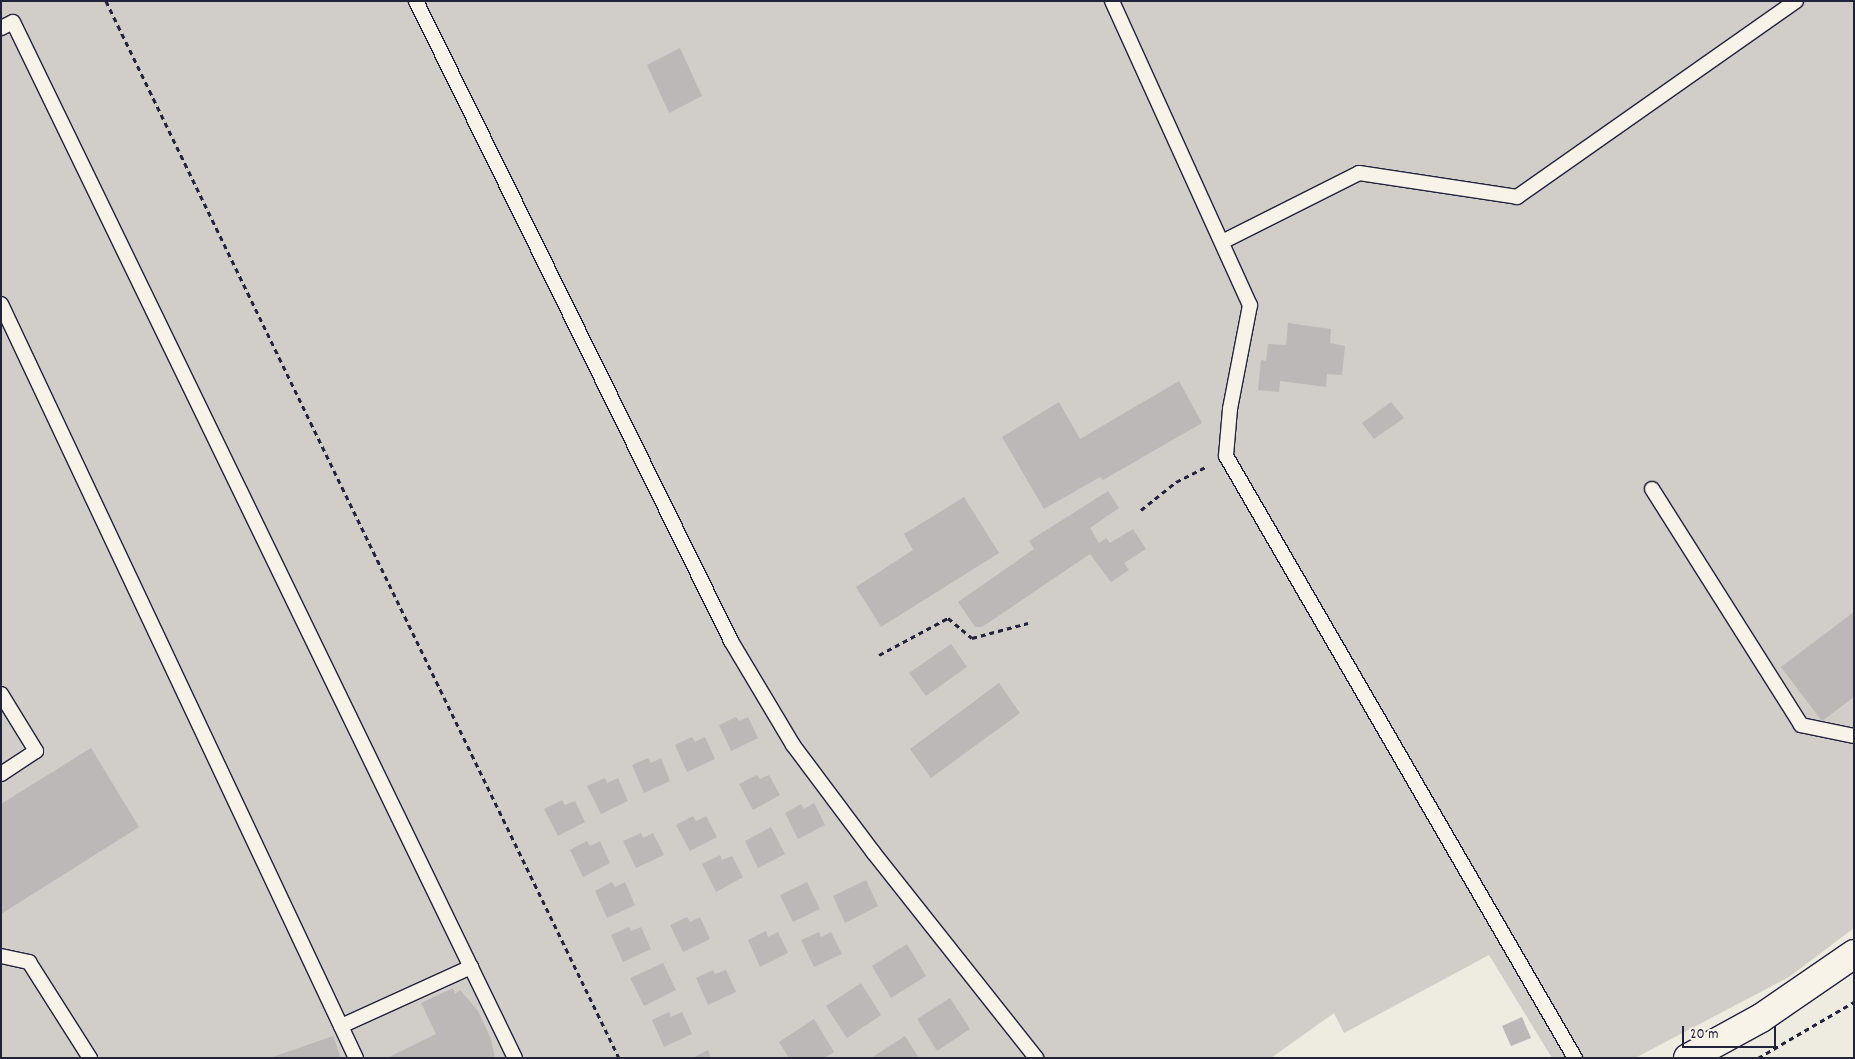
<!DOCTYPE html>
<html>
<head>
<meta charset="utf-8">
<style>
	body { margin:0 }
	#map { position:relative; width:1855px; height:1059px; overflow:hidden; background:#eeebe1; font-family:Dekko,sans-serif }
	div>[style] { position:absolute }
	.green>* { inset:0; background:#d1cdc9 }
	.building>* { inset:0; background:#bbb8b7 }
	.path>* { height:3px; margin-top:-1.5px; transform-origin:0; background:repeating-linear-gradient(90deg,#22223b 0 5px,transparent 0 9px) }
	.roads { filter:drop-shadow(1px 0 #22223b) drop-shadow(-1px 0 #22223b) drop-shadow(0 1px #22223b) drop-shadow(0 -1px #22223b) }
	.service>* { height:14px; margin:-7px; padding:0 7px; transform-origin:7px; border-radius:7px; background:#f7f3e8 }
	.tertiary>* { height:28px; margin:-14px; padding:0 14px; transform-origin:14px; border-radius:14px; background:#f7f3e8 }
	span { translate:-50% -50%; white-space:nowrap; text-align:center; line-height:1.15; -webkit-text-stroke:4.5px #f7f3e8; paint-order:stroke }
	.frame { position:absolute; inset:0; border:2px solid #22223b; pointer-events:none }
	.scale { position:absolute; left:1682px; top:1026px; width:94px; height:22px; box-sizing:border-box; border:2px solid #22223b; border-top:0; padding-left:6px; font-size:15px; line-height:18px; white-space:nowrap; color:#22223b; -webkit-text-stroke:4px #f7f3e8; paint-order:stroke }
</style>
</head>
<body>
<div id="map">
	<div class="green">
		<i style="clip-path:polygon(1px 1px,1854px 1px,1854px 928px,1789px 977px,1635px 1058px,1552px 1058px,1489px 955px,1344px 1033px,1334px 1013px,1271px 1058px,1px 1058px)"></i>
	</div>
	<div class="building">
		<i style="clip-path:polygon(680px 48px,702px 96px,669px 113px,647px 65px)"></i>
		<i style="clip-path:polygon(1288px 323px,1331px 329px,1330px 343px,1345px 346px,1342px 375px,1327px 374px,1326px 387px,1280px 381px,1279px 392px,1258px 390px,1261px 360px,1266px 361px,1268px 344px,1286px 345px)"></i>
		<i style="clip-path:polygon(1179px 381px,1202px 423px,1103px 480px,1100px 477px,1044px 509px,1002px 437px,1059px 402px,1080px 439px)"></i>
		<i style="clip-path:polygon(1391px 402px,1404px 418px,1374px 439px,1362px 423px)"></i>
		<i style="clip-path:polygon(1108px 491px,1119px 508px,1090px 528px,1099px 543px,1106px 538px,1110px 543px,1133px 529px,1146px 549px,1124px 563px,1129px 570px,1111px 582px,1090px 554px,982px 627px,975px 627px,958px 602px,1034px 549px,1029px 541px)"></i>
		<i style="clip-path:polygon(964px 497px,999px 553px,881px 627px,856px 587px,913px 550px,904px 534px)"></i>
		<i style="clip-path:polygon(1854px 612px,1854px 697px,1822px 721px,1781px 667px)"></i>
		<i style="clip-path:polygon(951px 644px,967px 667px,926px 696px,909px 673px)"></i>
		<i style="clip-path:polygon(999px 683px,1020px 713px,931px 778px,910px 749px)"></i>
		<i style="clip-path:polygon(736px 717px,739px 721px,748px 717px,758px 738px,731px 751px,719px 725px)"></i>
		<i style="clip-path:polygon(692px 737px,695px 742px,705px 737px,715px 759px,687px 772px,675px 745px)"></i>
		<i style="clip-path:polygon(91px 748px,139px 827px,1px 914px,1px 804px)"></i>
		<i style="clip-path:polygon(648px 758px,651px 763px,661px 758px,670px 781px,644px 793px,632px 765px)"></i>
		<i style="clip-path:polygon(757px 775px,760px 779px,769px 775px,780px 795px,753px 810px,739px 784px)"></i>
		<i style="clip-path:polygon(605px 778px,607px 783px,618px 778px,628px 801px,601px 814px,587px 786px)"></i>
		<i style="clip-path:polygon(562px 800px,565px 805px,575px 801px,585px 822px,558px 836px,544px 809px)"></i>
		<i style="clip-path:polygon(814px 803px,825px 825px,798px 839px,785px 813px,801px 804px,804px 809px)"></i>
		<i style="clip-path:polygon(693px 816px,696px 821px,706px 816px,717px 837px,690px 851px,676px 825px)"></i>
		<i style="clip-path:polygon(771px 827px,785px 854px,758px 868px,745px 841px)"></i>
		<i style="clip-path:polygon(641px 833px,643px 838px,653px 833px,664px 855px,636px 868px,623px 841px)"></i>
		<i style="clip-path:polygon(587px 841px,590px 846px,600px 841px,610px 863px,583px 877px,570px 850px)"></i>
		<i style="clip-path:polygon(720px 855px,722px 860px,732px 856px,743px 877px,716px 892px,702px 864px)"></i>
		<i style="clip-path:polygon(866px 880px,878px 906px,845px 923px,833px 896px)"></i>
		<i style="clip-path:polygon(612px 882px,615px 887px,625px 882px,635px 905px,607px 918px,595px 891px)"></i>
		<i style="clip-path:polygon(807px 882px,820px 909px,793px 922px,780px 895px)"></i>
		<i style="clip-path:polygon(687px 917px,690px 922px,700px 917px,710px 939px,683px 952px,670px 925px)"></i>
		<i style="clip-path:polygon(629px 927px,631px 931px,641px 927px,651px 949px,623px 962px,611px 935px)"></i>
		<i style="clip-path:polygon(766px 931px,768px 937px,778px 932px,788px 953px,760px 967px,748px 940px)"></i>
		<i style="clip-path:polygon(819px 932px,821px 937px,831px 932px,842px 954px,814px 967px,801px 940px)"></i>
		<i style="clip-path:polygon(907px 944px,926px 976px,891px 998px,872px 966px)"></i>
		<i style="clip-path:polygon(663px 963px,676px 990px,644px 1006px,630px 978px)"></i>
		<i style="clip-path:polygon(713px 970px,715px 974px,726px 970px,736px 992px,708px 1005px,696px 978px)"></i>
		<i style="clip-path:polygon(861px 983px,881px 1015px,847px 1038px,826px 1006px)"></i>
		<i style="clip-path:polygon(453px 988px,455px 994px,460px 990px,478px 1011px,491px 1039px,495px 1058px,387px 1058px,436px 1034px,421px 1003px)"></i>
		<i style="clip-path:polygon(950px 998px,970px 1029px,937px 1051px,917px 1019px)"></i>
		<i style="clip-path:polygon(669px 1012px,671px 1017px,682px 1012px,692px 1034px,664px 1047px,652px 1020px)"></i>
		<i style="clip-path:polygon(1522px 1017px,1531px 1038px,1511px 1046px,1502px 1026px)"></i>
		<i style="clip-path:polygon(814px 1019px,834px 1052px,824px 1058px,789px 1058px,779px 1042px)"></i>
		<i style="clip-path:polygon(333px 1036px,341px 1058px,273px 1058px,273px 1057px)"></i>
		<i style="clip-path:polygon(905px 1036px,919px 1058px,871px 1058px)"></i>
		<i style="clip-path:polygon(708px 1050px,711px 1058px,692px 1058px)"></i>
	</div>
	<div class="path">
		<i style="left:106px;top:1px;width:1175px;rotate:64.11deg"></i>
		<i style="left:1141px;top:510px;width:45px;rotate:-38.7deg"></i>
		<i style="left:1176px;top:482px;width:34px;rotate:-27deg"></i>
		<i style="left:879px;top:655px;width:78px;rotate:-28.2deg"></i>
		<i style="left:948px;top:618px;width:31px;rotate:40deg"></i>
		<i style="left:972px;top:638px;width:58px;rotate:-15deg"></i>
		<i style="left:1758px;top:1058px;width:111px;rotate:-30.3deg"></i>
	</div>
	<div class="roads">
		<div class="service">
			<i style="left:416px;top:1px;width:713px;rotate:63.79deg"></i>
			<i style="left:731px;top:641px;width:121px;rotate:59.2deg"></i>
			<i style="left:793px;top:745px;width:134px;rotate:53.2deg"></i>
			<i style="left:873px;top:852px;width:263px;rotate:51.6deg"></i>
			<i style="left:1112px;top:1px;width:334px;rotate:65.6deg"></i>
			<i style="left:1250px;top:305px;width:106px;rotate:100.9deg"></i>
			<i style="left:1230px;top:409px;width:47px;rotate:94.9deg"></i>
			<i style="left:1226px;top:456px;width:696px;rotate:59.9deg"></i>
			<i style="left:1px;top:28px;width:13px;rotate:-27deg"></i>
			<i style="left:13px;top:22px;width:1151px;rotate:64.15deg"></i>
			<i style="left:1222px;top:242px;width:153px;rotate:-26.7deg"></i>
			<i style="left:1359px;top:173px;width:160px;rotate:8.6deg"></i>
			<i style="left:1517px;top:197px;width:341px;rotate:-35.1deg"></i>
			<i style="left:1px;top:304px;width:833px;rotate:64.79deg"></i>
			<i style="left:1652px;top:489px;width:279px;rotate:57.7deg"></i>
			<i style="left:1801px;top:725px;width:54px;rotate:11.7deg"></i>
			<i style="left:1px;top:694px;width:67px;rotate:58.4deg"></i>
			<i style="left:36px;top:751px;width:42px;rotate:146.7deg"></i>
			<i style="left:1px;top:956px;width:29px;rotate:12deg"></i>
			<i style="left:29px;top:962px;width:114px;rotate:57.6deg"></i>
			<i style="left:341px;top:1026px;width:143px;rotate:-24.4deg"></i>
		</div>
		<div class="tertiary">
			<i style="left:1688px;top:1058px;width:83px;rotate:-28.7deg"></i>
			<i style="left:1761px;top:1018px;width:113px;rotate:-34.5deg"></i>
		</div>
	</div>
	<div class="frame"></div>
	<div class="scale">20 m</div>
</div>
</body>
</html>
